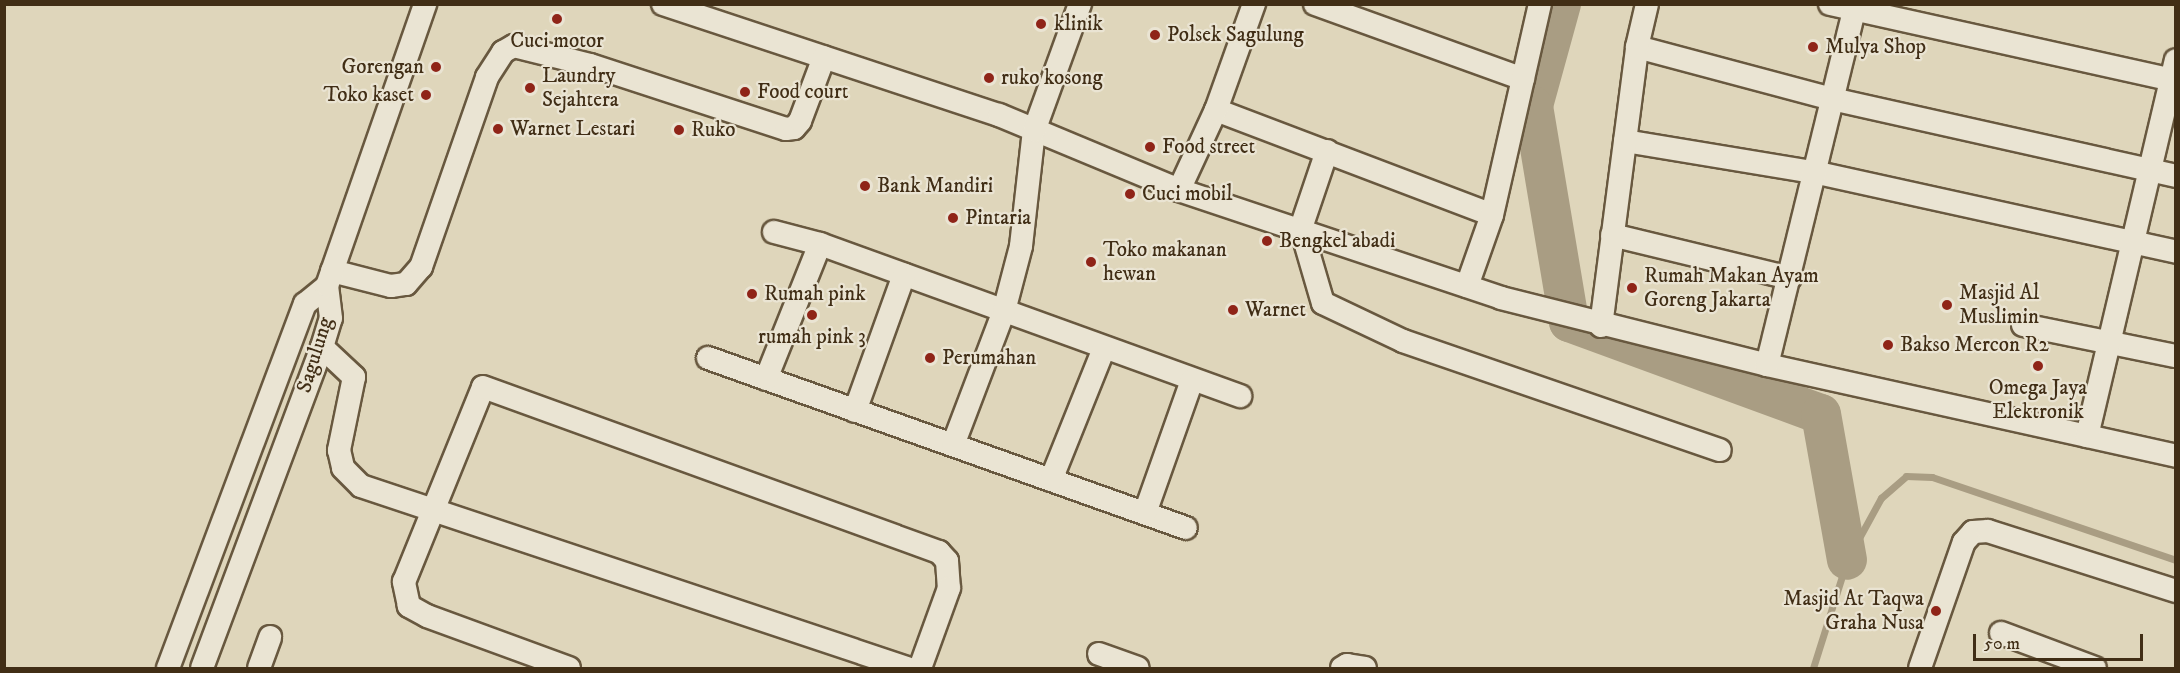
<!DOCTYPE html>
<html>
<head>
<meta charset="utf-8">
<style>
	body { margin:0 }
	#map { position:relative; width:2180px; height:673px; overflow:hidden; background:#dfd6bb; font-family:"IM FELL DW Pica",serif }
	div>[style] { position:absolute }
	.stream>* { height:7px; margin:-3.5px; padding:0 3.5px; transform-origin:3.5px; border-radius:3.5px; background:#a99d83 }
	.river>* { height:40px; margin:-20px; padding:0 20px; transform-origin:20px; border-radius:20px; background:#a99d83 }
	.roads { filter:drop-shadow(2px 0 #68583f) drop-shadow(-2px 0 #68583f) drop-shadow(0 2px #68583f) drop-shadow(0 -2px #68583f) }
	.minor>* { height:22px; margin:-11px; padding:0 11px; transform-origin:11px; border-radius:11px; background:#eae4d3 }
	.dots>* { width:16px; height:16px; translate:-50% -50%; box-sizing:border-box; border:3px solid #eae4d3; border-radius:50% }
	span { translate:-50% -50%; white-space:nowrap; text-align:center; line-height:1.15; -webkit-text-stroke:4.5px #eae4d3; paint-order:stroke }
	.poi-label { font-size:21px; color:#412e16 }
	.left { translate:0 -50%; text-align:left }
	.right { translate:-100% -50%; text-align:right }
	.street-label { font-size:21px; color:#412e16 }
	.frame { position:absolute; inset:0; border:6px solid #412e16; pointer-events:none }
	.scale { position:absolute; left:1973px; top:634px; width:170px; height:27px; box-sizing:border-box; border:3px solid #412e16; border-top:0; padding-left:8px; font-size:18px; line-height:21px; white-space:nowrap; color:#412e16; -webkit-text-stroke:4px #eae4d3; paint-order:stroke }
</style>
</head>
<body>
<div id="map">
	<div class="stream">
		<i style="left:1813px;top:668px;width:113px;rotate:-72.5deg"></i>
		<i style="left:1847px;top:560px;width:71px;rotate:-61.3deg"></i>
		<i style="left:1881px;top:498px;width:33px;rotate:-41deg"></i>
		<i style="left:1906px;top:476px;width:26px;rotate:2deg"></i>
		<i style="left:1932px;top:477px;width:258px;rotate:18.8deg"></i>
	</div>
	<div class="river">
		<i style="left:1561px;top:4px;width:106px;rotate:105.4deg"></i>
		<i style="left:1533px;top:106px;width:219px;rotate:80.5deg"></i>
		<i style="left:1569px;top:322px;width:268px;rotate:20.1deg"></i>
		<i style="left:1821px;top:414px;width:148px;rotate:79.9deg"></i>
	</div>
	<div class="roads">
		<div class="minor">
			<i style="left:663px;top:4px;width:354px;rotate:18.3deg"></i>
			<i style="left:999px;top:115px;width:195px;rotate:22.6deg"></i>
			<i style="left:1179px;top:190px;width:340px;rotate:18.5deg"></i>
			<i style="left:1501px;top:298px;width:274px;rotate:14.1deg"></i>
			<i style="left:1767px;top:365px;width:419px;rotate:12.5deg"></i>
			<i style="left:1315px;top:4px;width:221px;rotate:19.8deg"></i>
			<i style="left:1830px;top:4px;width:354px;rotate:12.5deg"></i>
			<i style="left:1637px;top:47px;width:202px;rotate:14.9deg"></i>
			<i style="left:1832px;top:99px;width:353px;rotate:12.6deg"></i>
			<i style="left:1216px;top:110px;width:295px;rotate:20.8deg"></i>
			<i style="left:1625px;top:141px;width:196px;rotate:9.4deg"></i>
			<i style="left:1818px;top:173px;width:367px;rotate:12.4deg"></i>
			<i style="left:1327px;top:151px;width:81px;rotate:108.7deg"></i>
			<i style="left:1301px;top:228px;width:78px;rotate:73.7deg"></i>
			<i style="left:1323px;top:303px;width:89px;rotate:25.4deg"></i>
			<i style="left:1403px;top:341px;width:335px;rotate:19deg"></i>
			<i style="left:1179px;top:190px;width:88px;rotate:-65.2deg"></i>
			<i style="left:1216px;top:110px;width:113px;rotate:-70.3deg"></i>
			<i style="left:774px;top:232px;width:48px;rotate:14.6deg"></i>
			<i style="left:820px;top:244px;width:447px;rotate:19.9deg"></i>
			<i style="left:1612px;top:235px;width:183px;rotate:13.6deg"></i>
			<i style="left:332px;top:271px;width:61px;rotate:14.3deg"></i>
			<i style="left:391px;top:286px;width:15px;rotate:-8deg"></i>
			<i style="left:406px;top:284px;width:23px;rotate:-49deg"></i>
			<i style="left:421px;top:267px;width:201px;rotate:-70.8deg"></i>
			<i style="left:487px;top:77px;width:30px;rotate:-57deg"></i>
			<i style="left:503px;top:52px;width:13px;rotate:-29deg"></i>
			<i style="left:514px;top:46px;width:78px;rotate:14deg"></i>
			<i style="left:590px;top:65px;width:206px;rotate:18.1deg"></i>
			<i style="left:786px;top:129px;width:8px;rotate:-7deg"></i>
			<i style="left:794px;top:128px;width:9px;rotate:-49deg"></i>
			<i style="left:800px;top:121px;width:68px;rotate:-69.4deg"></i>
			<i style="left:1467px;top:286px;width:75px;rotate:-70.6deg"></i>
			<i style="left:1492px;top:215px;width:216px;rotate:-77.2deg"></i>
			<i style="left:2023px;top:325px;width:156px;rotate:11.5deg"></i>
			<i style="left:1601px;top:326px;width:281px;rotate:-82.6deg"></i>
			<i style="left:1637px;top:47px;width:44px;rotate:-76.9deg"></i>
			<i style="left:322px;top:347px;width:44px;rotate:43.2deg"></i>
			<i style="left:354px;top:377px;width:75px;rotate:101.6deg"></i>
			<i style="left:339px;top:450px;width:18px;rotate:77deg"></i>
			<i style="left:343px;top:468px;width:25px;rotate:45deg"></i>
			<i style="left:361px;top:486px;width:576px;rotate:18.43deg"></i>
			<i style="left:708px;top:358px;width:507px;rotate:19.58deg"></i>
			<i style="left:1767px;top:365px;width:372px;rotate:-76.2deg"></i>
			<i style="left:766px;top:379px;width:145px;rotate:-68.2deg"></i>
			<i style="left:855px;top:411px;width:145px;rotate:-70.2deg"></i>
			<i style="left:2087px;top:436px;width:386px;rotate:-76.7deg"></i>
			<i style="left:953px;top:445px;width:143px;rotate:-69.2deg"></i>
			<i style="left:1004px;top:311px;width:67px;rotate:-75.3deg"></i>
			<i style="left:1021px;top:246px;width:116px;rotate:-83.6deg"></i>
			<i style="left:1034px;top:131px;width:135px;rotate:-70.1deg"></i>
			<i style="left:1051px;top:480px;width:142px;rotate:-68.1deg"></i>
			<i style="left:1145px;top:513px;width:141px;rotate:-70.5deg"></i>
			<i style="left:2001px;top:633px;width:100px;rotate:20.4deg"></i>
			<i style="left:1099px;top:654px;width:41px;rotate:19.7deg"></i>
			<i style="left:168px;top:668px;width:389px;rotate:-69.4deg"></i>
			<i style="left:305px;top:304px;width:28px;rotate:-39deg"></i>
			<i style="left:202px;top:668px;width:343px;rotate:-69.5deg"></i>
			<i style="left:322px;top:347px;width:30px;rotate:-73deg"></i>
			<i style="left:331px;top:318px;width:32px;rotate:-97deg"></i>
			<i style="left:327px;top:286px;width:299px;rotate:-70.8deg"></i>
			<i style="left:259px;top:668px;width:33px;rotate:-70deg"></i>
			<i style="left:569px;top:668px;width:151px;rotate:-159.9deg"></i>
			<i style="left:427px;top:616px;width:21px;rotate:-151deg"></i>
			<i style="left:409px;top:606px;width:25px;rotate:-102deg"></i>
			<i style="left:404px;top:582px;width:210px;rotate:-67.9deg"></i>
			<i style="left:483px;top:387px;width:485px;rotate:19.9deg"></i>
			<i style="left:939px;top:552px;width:12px;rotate:48deg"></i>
			<i style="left:947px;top:561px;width:27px;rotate:86deg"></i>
			<i style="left:949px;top:588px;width:85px;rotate:109.9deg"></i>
			<i style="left:1342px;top:668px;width:6px;rotate:-31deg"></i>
			<i style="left:1347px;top:665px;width:18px;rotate:9deg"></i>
			<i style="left:1920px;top:668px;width:133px;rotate:-70.8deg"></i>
			<i style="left:1964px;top:542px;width:13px;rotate:-48deg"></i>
			<i style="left:1973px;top:532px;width:15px;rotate:-4deg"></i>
			<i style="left:1988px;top:531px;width:197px;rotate:17.7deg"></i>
		</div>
	</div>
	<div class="dots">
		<i style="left:557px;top:19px;background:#8f2418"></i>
		<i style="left:1041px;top:24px;background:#8f2418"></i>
		<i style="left:1155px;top:35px;background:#8f2418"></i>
		<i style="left:1813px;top:47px;background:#8f2418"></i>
		<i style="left:436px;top:67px;background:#8f2418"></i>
		<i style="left:989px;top:78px;background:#8f2418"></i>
		<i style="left:530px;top:88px;background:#8f2418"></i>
		<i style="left:745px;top:92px;background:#8f2418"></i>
		<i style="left:426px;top:95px;background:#8f2418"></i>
		<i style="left:498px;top:129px;background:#8f2418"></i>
		<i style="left:679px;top:130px;background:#8f2418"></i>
		<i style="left:1150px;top:147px;background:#8f2418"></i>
		<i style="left:865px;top:186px;background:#8f2418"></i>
		<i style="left:1130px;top:194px;background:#8f2418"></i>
		<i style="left:953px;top:218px;background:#8f2418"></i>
		<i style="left:1267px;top:241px;background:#8f2418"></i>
		<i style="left:1091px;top:262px;background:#8f2418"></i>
		<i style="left:1632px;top:288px;background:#8f2418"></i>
		<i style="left:752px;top:294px;background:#8f2418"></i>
		<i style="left:1947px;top:305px;background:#8f2418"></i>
		<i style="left:1233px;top:310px;background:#8f2418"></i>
		<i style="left:812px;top:315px;background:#8f2418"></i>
		<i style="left:1888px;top:345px;background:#8f2418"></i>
		<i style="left:930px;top:358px;background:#8f2418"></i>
		<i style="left:2038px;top:366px;background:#8f2418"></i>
		<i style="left:1936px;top:611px;background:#8f2418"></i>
	</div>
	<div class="poi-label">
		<span class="left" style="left:1054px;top:24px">klinik</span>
		<span class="left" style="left:1167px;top:35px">Polsek Sagulung</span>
		<span style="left:557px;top:41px">Cuci motor</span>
		<span class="left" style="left:1825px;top:47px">Mulya Shop</span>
		<span class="right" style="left:424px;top:67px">Gorengan</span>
		<span class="left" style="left:542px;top:88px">Laundry<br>Sejahtera</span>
		<span class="left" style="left:1001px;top:78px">ruko kosong</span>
		<span class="left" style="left:757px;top:92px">Food court</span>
		<span class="right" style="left:414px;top:95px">Toko kaset</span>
		<span class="left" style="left:510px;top:129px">Warnet Lestari</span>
		<span class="left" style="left:691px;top:130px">Ruko</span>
		<span class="left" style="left:1162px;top:147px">Food street</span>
		<span class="left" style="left:877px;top:186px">Bank Mandiri</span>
		<span class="left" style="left:1142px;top:194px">Cuci mobil</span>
		<span class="left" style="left:965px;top:218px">Pintaria</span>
		<span class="left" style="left:1279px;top:241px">Bengkel abadi</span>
		<span class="left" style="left:1103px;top:262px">Toko makanan<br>hewan</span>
		<span class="left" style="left:1644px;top:288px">Rumah Makan Ayam<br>Goreng Jakarta</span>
		<span class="left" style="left:1959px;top:305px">Masjid Al<br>Muslimin</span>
		<span class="left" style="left:764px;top:294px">Rumah pink</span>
		<span class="left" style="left:1245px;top:310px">Warnet</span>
		<span style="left:812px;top:337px">rumah pink 3</span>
		<span class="left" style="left:1900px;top:345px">Bakso Mercon R2</span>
		<span class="left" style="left:942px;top:358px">Perumahan</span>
		<span style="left:2038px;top:400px">Omega Jaya<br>Elektronik</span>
		<span class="right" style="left:1924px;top:611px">Masjid At Taqwa<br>Graha Nusa</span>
	</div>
	<div class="street-label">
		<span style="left:315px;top:355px;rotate:-73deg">Sagulung</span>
	</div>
	<div class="frame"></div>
	<div class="scale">50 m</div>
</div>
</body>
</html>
